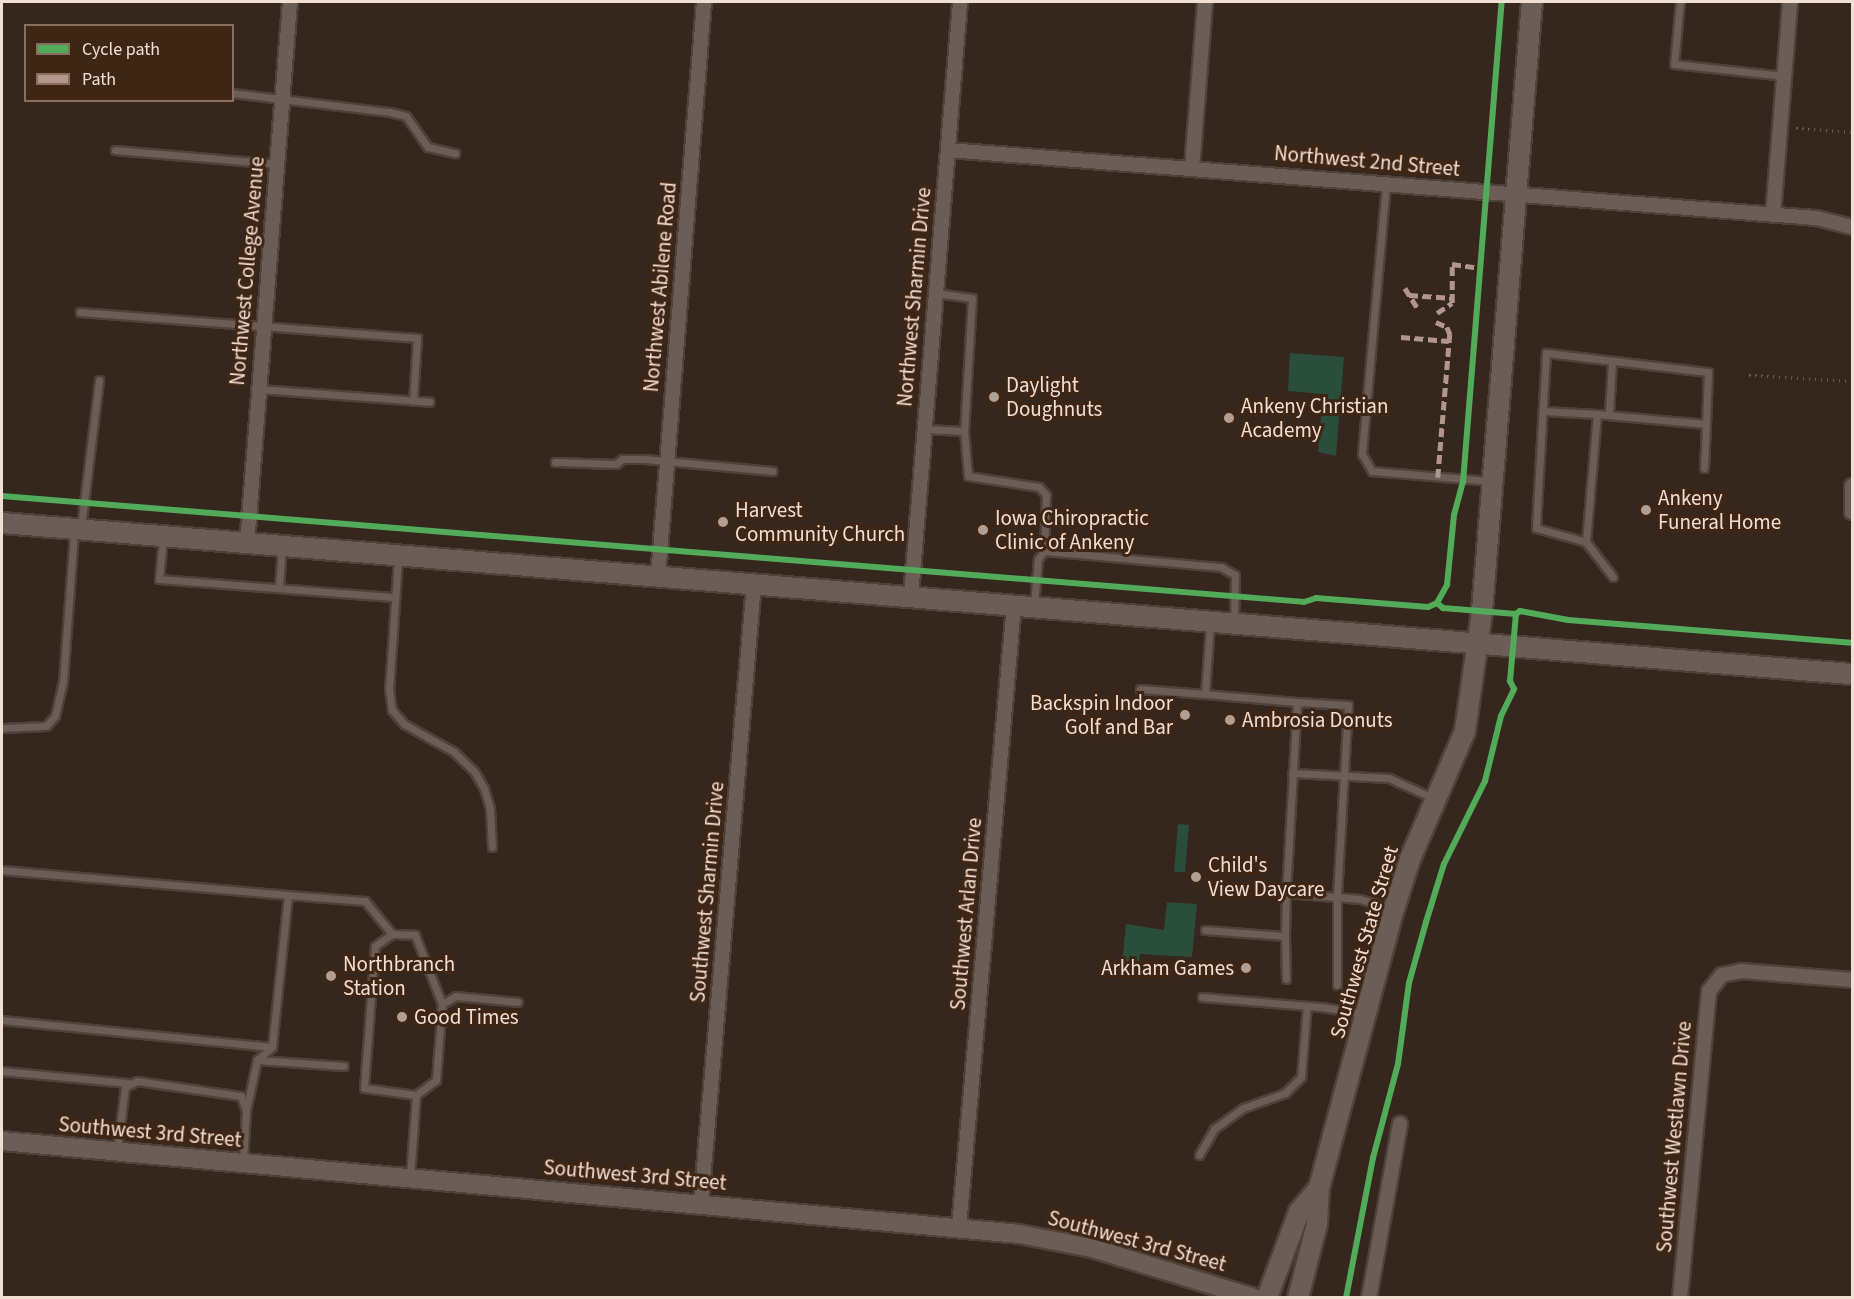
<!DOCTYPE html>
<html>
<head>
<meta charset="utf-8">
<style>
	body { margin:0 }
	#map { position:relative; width:1854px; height:1299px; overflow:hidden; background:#35271d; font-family:"Source Sans 3",sans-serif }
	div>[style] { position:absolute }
	.green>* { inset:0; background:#2b4d3b }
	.path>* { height:3px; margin-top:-1.5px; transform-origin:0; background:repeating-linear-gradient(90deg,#685d55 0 1.5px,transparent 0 6px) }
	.roads { filter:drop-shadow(2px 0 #4f423a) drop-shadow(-2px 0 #4f423a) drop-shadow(0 2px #4f423a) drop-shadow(0 -2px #4f423a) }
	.service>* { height:7px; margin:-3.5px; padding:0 3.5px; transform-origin:3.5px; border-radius:3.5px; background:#6b5e57 }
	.minor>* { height:14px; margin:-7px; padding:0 7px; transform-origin:7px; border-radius:7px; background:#6b5e57 }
	.tertiary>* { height:18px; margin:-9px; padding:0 9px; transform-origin:9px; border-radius:9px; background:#6b5e57 }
	.secondary>* { height:20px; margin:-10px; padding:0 10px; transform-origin:10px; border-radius:10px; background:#6b5e57 }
	.quiet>* { height:4.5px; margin-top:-2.25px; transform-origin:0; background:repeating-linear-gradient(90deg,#b2968c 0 9px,transparent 0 13.5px) }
	.cycleway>* { height:6px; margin:-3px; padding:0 3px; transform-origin:3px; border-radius:3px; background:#51ab58 }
	.dots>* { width:16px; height:16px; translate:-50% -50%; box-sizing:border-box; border:3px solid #3f2513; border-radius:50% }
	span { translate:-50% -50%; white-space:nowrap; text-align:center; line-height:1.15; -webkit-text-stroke:6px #3f2513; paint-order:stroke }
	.street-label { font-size:21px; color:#f2dfd4 }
	.poi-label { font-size:21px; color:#f2dfd4 }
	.left { translate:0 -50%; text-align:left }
	.right { translate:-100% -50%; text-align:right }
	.frame { position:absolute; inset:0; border:3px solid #f2dfd4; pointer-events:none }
	.legend { position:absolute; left:24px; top:24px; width:210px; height:78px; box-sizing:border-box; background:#3f2513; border:2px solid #876f60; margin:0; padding:8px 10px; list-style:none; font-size:18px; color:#f2dfd4 }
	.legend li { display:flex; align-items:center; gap:12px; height:30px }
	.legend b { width:30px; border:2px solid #876f60 }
</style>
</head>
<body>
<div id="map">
	<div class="green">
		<i style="clip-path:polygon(1290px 353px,1344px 357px,1336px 456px,1318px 452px,1323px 394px,1288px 391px)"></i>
		<i style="clip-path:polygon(1178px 824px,1189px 825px,1185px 872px,1174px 872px)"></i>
		<i style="clip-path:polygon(1167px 902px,1197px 904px,1192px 957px,1140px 954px,1138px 976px,1121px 974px,1126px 924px,1164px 930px)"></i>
	</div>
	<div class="path">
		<i style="left:1796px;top:128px;width:56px;rotate:4.1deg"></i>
		<i style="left:1749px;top:375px;width:103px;rotate:3.3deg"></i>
	</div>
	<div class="roads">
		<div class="service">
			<i style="left:1680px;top:2px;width:62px;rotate:95.5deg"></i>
			<i style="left:1674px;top:64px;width:111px;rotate:6.2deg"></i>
			<i style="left:232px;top:93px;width:159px;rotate:6.9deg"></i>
			<i style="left:390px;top:112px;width:16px;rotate:14deg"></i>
			<i style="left:406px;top:116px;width:38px;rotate:55deg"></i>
			<i style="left:428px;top:147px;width:28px;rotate:13deg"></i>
			<i style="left:115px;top:150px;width:163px;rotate:4.9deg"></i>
			<i style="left:1386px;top:184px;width:271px;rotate:95.1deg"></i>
			<i style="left:1362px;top:454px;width:20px;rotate:60deg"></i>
			<i style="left:1372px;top:471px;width:118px;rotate:4.8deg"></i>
			<i style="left:936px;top:293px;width:36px;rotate:8deg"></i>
			<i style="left:972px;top:298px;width:133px;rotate:93.4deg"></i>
			<i style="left:80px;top:312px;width:338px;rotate:4.4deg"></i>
			<i style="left:417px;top:338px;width:63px;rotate:93.6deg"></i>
			<i style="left:259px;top:389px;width:171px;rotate:4.3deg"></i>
			<i style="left:1543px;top:411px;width:54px;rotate:3.2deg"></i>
			<i style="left:1609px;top:415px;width:54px;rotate:-86.8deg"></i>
			<i style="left:924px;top:429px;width:40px;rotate:2.9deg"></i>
			<i style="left:964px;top:431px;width:45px;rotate:84.9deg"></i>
			<i style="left:968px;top:476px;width:72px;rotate:8.8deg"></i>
			<i style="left:1039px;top:487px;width:11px;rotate:49deg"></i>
			<i style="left:1046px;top:495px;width:56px;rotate:92deg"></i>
			<i style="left:555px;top:462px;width:61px;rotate:1.9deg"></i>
			<i style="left:616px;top:464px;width:8px;rotate:-40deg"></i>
			<i style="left:622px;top:459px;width:23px"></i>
			<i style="left:645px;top:459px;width:128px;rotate:5.4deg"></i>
			<i style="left:1704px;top:468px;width:44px;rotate:-87.4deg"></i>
			<i style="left:1706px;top:424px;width:52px;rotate:-87.8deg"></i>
			<i style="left:1708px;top:372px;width:163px;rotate:-173.3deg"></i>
			<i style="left:1546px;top:353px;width:175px;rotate:93.3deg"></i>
			<i style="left:1536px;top:528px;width:52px;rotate:15.6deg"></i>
			<i style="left:1586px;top:542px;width:128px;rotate:-85.1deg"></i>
			<i style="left:1597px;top:414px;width:109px;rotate:5.2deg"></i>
			<i style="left:81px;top:527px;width:148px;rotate:-83deg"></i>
			<i style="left:163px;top:539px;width:40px;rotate:95.7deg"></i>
			<i style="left:159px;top:579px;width:237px;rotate:4.4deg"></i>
			<i style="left:1586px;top:542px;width:44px;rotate:52.4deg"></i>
			<i style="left:398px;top:558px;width:131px;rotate:93.9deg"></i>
			<i style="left:389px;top:689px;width:21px;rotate:82deg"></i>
			<i style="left:392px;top:710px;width:18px;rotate:49deg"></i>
			<i style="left:404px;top:724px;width:57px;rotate:29.2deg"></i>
			<i style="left:454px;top:752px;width:28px;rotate:44deg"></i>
			<i style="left:474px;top:771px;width:20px;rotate:60deg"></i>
			<i style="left:484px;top:788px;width:22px;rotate:74deg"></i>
			<i style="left:490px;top:809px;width:38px;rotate:87deg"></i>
			<i style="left:279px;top:588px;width:39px;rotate:-86deg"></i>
			<i style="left:1034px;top:605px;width:46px;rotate:-85deg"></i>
			<i style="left:1038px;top:559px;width:10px;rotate:-53deg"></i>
			<i style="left:1044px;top:551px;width:178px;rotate:5.2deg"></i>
			<i style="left:1221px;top:567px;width:16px;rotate:30deg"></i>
			<i style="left:1235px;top:575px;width:47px;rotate:91.2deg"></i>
			<i style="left:1210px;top:623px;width:71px;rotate:94deg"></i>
			<i style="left:1205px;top:694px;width:92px;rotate:5deg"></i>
			<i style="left:1297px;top:702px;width:191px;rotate:93.3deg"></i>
			<i style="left:1286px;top:893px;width:74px;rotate:4.6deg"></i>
			<i style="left:1360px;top:899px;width:34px;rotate:17deg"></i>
			<i style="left:1140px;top:689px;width:65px;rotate:4.4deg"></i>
			<i style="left:1297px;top:702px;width:51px;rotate:3.4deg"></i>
			<i style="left:1348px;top:705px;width:192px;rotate:93.3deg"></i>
			<i style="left:1337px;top:897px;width:88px;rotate:90deg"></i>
			<i style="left:2px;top:728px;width:44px;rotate:-2.6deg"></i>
			<i style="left:46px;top:726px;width:13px;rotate:-48deg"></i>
			<i style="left:55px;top:716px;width:35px;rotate:-77deg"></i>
			<i style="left:63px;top:682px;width:150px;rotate:-85.8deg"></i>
			<i style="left:1292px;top:773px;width:97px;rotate:3deg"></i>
			<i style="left:1389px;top:778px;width:48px;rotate:24.4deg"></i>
			<i style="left:2px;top:870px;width:287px;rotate:5deg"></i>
			<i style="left:288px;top:895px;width:153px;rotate:96deg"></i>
			<i style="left:272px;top:1047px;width:20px;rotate:139deg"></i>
			<i style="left:257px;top:1060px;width:52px;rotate:102.2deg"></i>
			<i style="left:288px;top:895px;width:77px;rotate:4.5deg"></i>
			<i style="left:365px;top:901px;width:43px;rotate:50.7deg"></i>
			<i style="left:1205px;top:930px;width:80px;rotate:4.3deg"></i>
			<i style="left:1285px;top:936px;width:43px;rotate:-88.7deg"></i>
			<i style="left:1285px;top:936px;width:43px;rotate:88.7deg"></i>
			<i style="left:1202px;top:997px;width:119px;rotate:4.8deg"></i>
			<i style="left:1321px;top:1007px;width:45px;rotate:9deg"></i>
			<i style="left:2px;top:1020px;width:271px;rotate:5.7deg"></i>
			<i style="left:257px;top:1060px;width:87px;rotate:3.9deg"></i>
			<i style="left:2px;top:1071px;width:126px;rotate:5.5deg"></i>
			<i style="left:416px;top:1095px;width:52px;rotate:-172.3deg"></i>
			<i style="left:364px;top:1088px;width:142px;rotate:-85.6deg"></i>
			<i style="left:375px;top:946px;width:21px;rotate:-35deg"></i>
			<i style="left:392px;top:934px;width:23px;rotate:2deg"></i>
			<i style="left:415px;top:935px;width:74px;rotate:68.6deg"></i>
			<i style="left:117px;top:1151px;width:64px;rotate:-82.9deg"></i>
			<i style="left:125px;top:1087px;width:13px;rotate:-27deg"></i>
			<i style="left:137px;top:1081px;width:105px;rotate:8.2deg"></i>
			<i style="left:241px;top:1096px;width:16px;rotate:72deg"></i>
			<i style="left:246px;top:1111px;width:51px;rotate:93.4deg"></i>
			<i style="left:1199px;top:1155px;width:30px;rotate:-60deg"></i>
			<i style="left:1214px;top:1129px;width:36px;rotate:-36deg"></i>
			<i style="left:1243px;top:1108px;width:45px;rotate:-19.7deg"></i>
			<i style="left:1285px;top:1093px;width:23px;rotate:-45deg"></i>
			<i style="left:1301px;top:1077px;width:71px;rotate:-85.2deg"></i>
			<i style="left:410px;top:1177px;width:82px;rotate:-85.8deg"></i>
			<i style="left:416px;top:1095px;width:25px;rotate:-37deg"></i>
			<i style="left:436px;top:1080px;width:76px;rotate:-85.5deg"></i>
			<i style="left:442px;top:1004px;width:16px;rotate:-30deg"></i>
			<i style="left:456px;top:996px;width:62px;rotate:5.5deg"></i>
		</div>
		<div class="minor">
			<i style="left:948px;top:150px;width:871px;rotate:4.48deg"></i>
			<i style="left:1816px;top:218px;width:37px;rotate:14deg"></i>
			<i style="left:1192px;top:168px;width:167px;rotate:-85.5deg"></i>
			<i style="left:1773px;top:215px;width:214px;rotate:-85.4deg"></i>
			<i style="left:1852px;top:486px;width:26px;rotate:90deg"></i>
			<i style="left:247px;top:544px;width:544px;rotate:-85.46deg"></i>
			<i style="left:658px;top:577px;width:577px;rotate:-85.43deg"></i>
			<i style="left:911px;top:596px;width:596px;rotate:-85.28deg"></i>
			<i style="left:701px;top:1203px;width:621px;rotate:-85.11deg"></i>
			<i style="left:959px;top:1227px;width:625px;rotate:-84.95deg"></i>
			<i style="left:1369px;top:1298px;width:177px;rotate:-79.9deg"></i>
			<i style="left:1680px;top:1298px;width:308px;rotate:-84.6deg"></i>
			<i style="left:1709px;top:991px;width:21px;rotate:-51deg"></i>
			<i style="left:1722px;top:975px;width:20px;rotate:-11deg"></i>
			<i style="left:1742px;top:971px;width:110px;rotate:4.7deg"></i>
		</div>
		<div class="tertiary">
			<i style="left:2px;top:1141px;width:1021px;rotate:5.22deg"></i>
			<i style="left:1019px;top:1234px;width:74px;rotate:10.9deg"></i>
			<i style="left:1092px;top:1248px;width:170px;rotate:17.1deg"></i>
		</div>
		<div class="secondary">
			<i style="left:2px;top:523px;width:1856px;rotate:4.67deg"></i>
			<i style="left:1267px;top:1298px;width:92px;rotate:-69.6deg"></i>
			<i style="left:1299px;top:1212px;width:31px;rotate:-50deg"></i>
			<i style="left:1298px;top:1298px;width:76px;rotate:-75.6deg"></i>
			<i style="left:1317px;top:1224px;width:36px;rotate:-87deg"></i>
			<i style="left:1319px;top:1188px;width:289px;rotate:-75deg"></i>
			<i style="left:1394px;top:909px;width:52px;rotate:-72.3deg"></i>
			<i style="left:1410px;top:859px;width:139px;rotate:-66.7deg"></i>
			<i style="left:1465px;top:731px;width:121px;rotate:-81.9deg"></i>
			<i style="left:1482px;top:611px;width:611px;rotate:-85.31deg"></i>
		</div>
	</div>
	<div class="quiet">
		<i style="left:1405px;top:288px;width:26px;rotate:58deg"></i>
		<i style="left:1409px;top:295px;width:44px;rotate:3.9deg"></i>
		<i style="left:1437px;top:313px;width:18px;rotate:-34deg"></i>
		<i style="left:1452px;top:303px;width:39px;rotate:-90deg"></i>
		<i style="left:1452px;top:264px;width:28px;rotate:8deg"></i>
		<i style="left:1436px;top:322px;width:12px;rotate:24deg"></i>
		<i style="left:1447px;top:327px;width:8px;rotate:67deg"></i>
		<i style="left:1450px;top:334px;width:144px;rotate:94.8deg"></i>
		<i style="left:1401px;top:337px;width:48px;rotate:4.8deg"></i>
	</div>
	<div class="cycleway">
		<i style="left:2px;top:496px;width:1306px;rotate:4.65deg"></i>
		<i style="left:1304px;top:602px;width:13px;rotate:-18deg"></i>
		<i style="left:1316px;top:598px;width:112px;rotate:4.6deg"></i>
		<i style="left:1428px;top:607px;width:10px;rotate:-24deg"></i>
		<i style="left:1437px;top:603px;width:8px;rotate:40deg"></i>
		<i style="left:1443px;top:608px;width:73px;rotate:4.7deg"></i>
		<i style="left:1516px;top:614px;width:5px;rotate:-37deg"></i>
		<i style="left:1520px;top:611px;width:49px;rotate:10.6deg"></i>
		<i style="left:1568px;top:620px;width:285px;rotate:4.6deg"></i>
		<i style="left:1437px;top:603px;width:21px;rotate:-61deg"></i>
		<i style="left:1447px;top:585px;width:70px;rotate:-84.3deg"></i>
		<i style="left:1454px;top:515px;width:34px;rotate:-75deg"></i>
		<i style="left:1463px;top:482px;width:482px;rotate:-85.4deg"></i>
		<i style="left:1346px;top:1298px;width:143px;rotate:-79.1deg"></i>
		<i style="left:1373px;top:1158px;width:97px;rotate:-75.1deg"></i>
		<i style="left:1398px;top:1064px;width:82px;rotate:-82.3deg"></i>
		<i style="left:1409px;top:983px;width:63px;rotate:-74.4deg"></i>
		<i style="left:1426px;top:922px;width:61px;rotate:-72.8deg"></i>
		<i style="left:1444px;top:864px;width:93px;rotate:-63.7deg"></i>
		<i style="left:1485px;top:781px;width:67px;rotate:-76.2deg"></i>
		<i style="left:1501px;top:716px;width:30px;rotate:-64deg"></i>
		<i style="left:1514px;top:689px;width:9px;rotate:-117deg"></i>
		<i style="left:1510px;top:681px;width:67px;rotate:-84.9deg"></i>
	</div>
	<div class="dots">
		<i style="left:994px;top:397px;background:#b09f94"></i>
		<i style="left:1229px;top:418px;background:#b09f94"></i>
		<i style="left:1646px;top:510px;background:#b09f94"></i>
		<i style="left:723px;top:522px;background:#b09f94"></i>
		<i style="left:983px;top:530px;background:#b09f94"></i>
		<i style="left:1185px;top:715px;background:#b09f94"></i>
		<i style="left:1230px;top:720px;background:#b09f94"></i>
		<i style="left:1196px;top:877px;background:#b09f94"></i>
		<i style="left:1246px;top:968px;background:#b09f94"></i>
		<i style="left:331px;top:976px;background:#b09f94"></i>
		<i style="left:402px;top:1017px;background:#b09f94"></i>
	</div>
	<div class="street-label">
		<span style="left:1367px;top:161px;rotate:5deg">Northwest 2nd Street</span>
		<span style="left:247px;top:271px;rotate:-85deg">Northwest College Avenue</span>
		<span style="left:660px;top:287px;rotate:-85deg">Northwest Abilene Road</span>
		<span style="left:914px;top:297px;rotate:-85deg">Northwest Sharmin Drive</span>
		<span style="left:707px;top:892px;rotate:-85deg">Southwest Sharmin Drive</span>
		<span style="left:966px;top:914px;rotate:-85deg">Southwest Arlan Drive</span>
		<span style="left:1364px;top:942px;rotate:-74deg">Southwest State Street</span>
		<span style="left:150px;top:1132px;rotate:5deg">Southwest 3rd Street</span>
		<span style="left:1674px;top:1137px;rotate:-85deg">Southwest Westlawn Drive</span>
		<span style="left:635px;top:1175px;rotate:5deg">Southwest 3rd Street</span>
		<span style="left:1137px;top:1241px;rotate:15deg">Southwest 3rd Street</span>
	</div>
	<div class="poi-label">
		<span class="left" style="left:1006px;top:397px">Daylight<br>Doughnuts</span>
		<span class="left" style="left:1241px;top:418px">Ankeny Christian<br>Academy</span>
		<span class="left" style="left:1658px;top:510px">Ankeny<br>Funeral Home</span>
		<span class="left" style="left:735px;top:522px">Harvest<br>Community Church</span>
		<span class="left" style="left:995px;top:530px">Iowa Chiropractic<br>Clinic of Ankeny</span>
		<span class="right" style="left:1173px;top:715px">Backspin Indoor<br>Golf and Bar</span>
		<span class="left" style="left:1242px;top:720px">Ambrosia Donuts</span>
		<span class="left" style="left:1208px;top:877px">Child's<br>View Daycare</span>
		<span class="left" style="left:343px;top:976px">Northbranch<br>Station</span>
		<span class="right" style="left:1234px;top:968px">Arkham Games</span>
		<span class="left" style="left:414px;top:1017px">Good Times</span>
	</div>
	<div class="frame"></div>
	<ul class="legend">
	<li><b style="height:8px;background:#51ab58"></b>Cycle path</li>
	<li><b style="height:8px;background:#b2968c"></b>Path</li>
	</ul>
</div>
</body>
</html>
